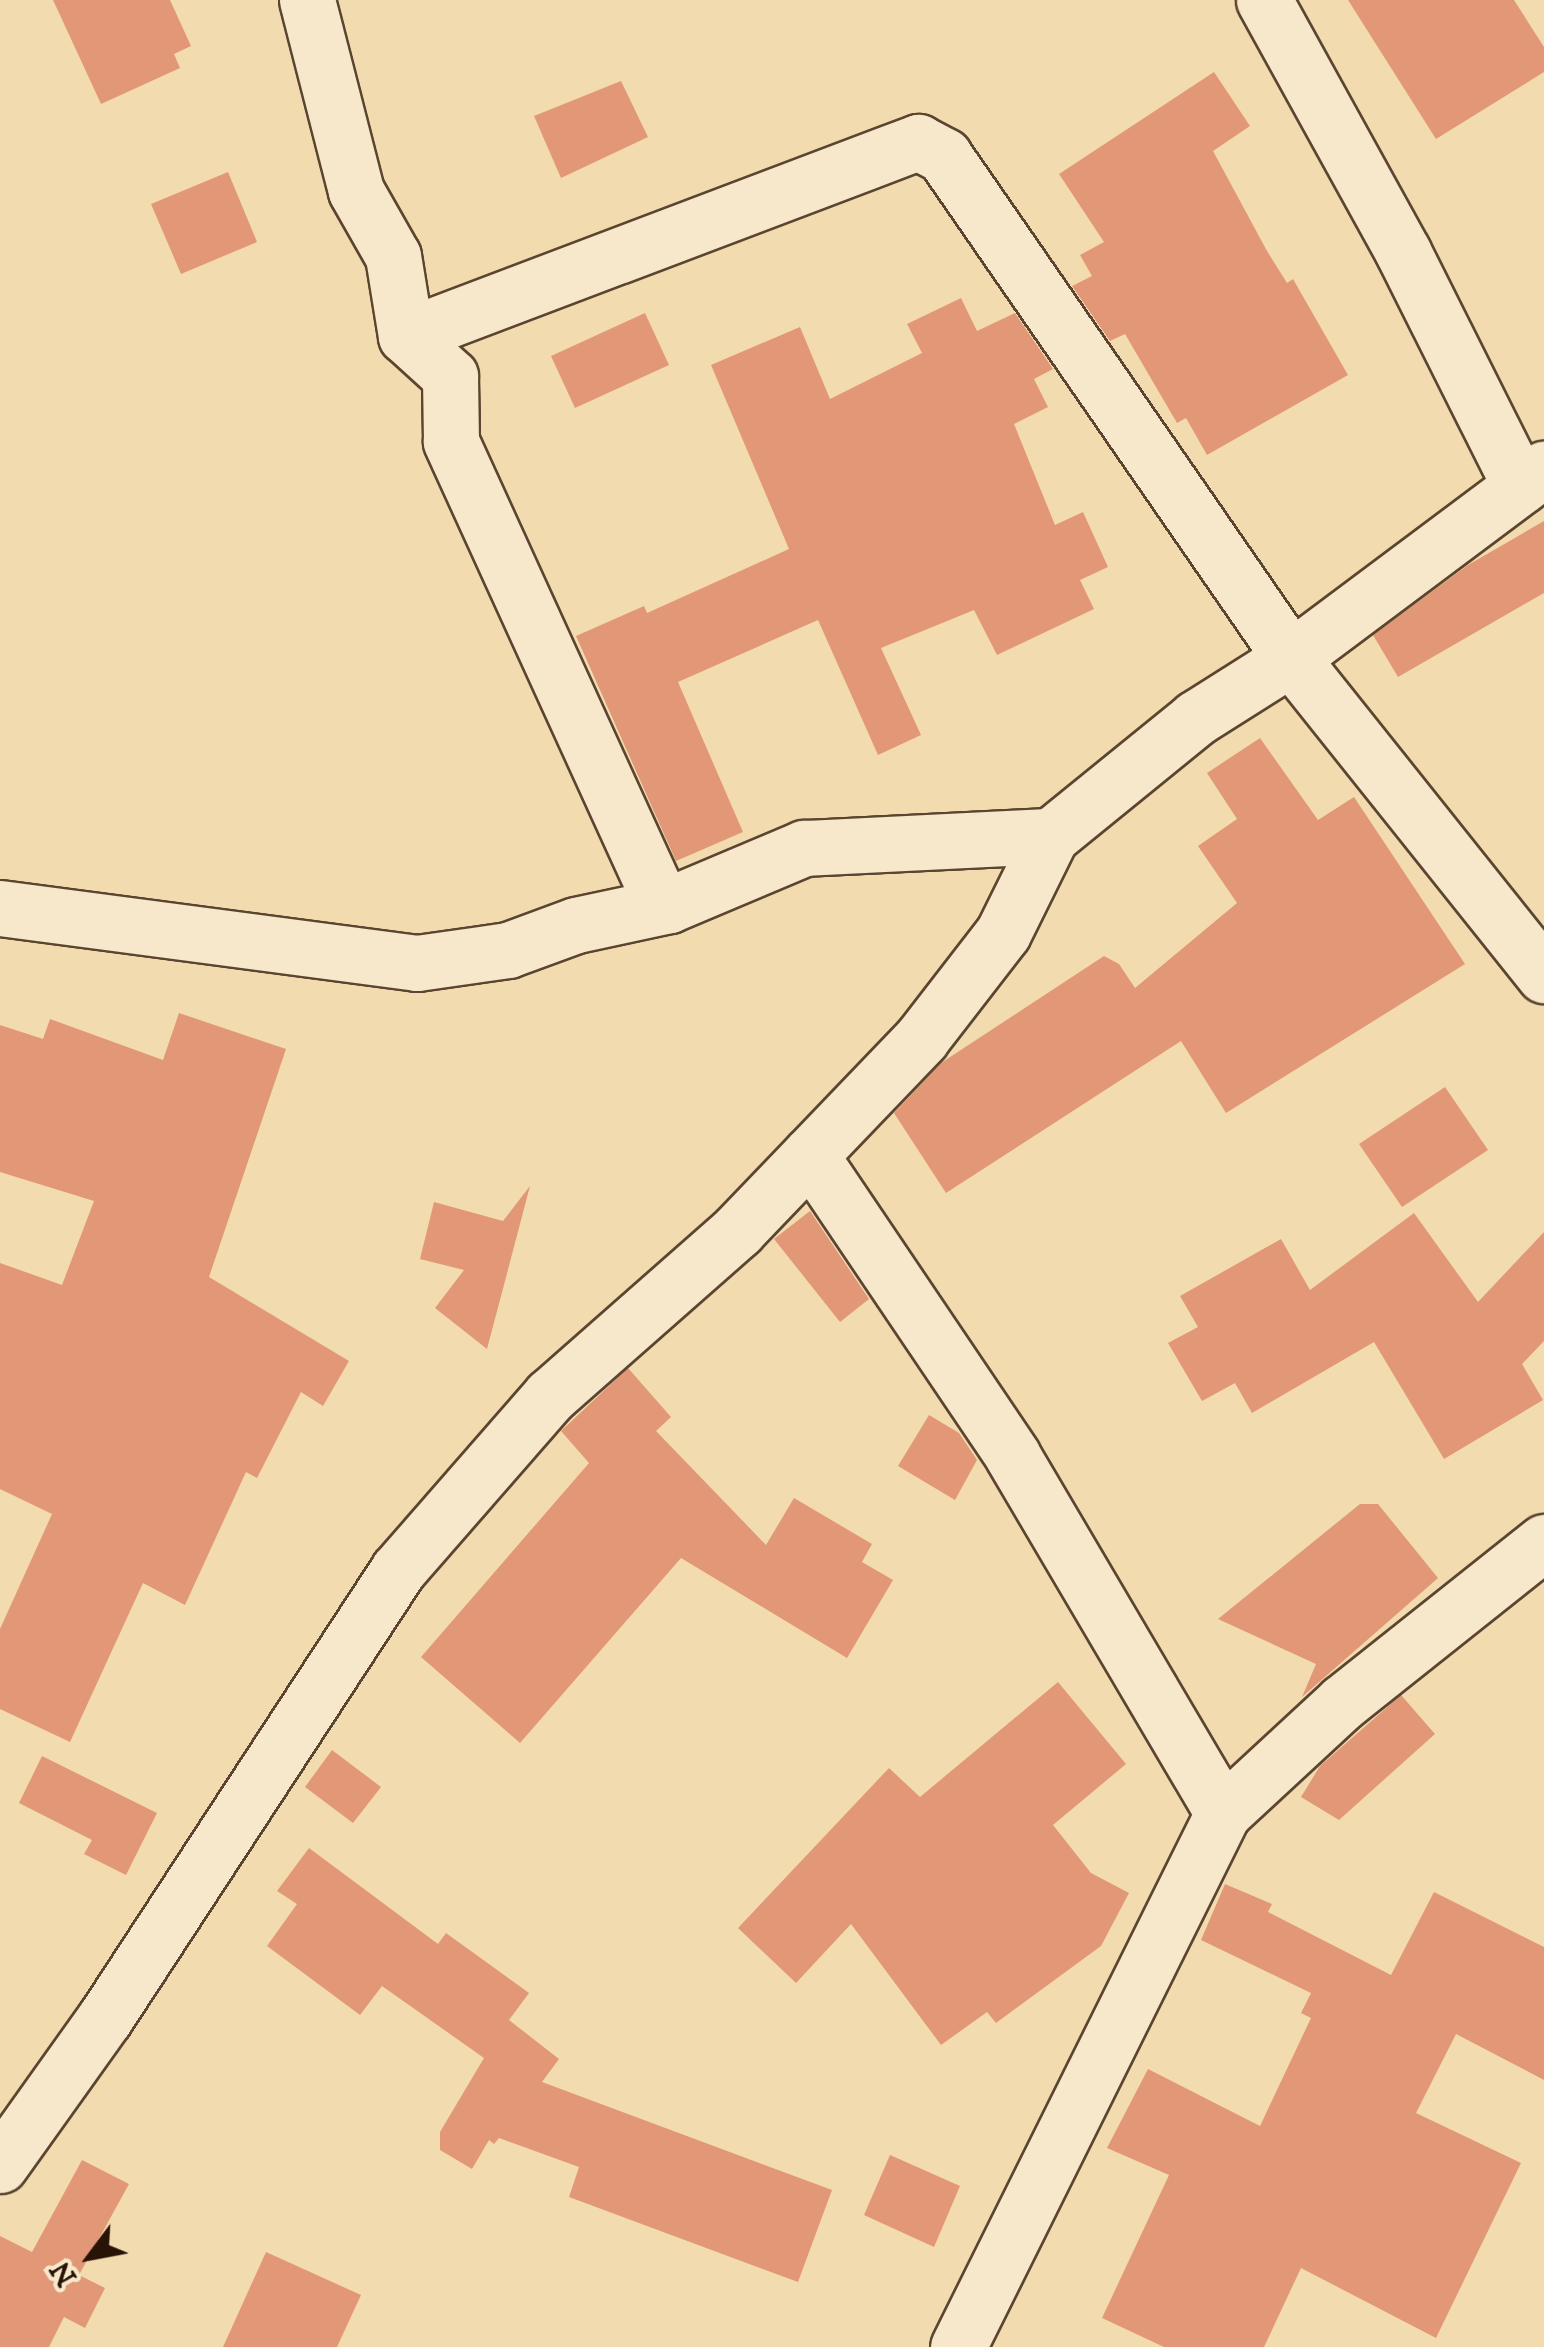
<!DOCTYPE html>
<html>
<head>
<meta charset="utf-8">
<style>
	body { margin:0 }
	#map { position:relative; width:1544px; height:2347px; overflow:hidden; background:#f2dbaf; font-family:"IM FELL DW Pica",serif }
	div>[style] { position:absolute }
	.building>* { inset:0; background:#e29876 }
	.roads { filter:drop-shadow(2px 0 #5b4530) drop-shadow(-2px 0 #5b4530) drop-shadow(0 2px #5b4530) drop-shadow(0 -2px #5b4530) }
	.minor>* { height:55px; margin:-27.5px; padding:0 27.5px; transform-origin:27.5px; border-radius:27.5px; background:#f7e8cb }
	span { translate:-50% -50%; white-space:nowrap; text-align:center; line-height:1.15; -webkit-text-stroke:8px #f7e8cb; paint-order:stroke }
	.north { position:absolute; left:40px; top:2207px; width:100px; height:100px; -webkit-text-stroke:8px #f7e8cb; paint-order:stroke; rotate:238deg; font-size:28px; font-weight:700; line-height:40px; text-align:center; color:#291306 }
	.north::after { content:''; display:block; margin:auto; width:35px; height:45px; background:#291306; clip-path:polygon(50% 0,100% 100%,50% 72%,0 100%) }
</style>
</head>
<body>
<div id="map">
	<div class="building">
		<i style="clip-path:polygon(53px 0,170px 0,191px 46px,174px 54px,180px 68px,101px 104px)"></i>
		<i style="clip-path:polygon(1348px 0,1514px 0,1544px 47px,1544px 72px,1436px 139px)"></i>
		<i style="clip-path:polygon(1214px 72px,1250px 126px,1213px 151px,1267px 251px,1287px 283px,1293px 279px,1348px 375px,1207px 455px,1186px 418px,1177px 423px,1125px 334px,1110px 341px,1072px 286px,1092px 276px,1080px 255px,1104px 242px,1059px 174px)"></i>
		<i style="clip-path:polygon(621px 81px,648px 137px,561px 178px,534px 116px)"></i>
		<i style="clip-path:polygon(228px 172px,257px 242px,181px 274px,151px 204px)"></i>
		<i style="clip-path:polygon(961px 298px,977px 331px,1015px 313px,1053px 369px,1034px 379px,1048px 407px,1014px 424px,1055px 525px,1083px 512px,1108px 567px,1080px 580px,1094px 609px,997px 655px,974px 610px,881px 648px,921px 735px,878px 755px,818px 620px,678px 682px,743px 832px,676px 861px,576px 636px,644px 606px,647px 613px,789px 549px,711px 365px,800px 327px,830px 399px,922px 353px,907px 324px)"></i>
		<i style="clip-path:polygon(645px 313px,669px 365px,575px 408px,551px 356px)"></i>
		<i style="clip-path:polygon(1544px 521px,1544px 593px,1398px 677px,1373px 635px,1468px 565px)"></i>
		<i style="clip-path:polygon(1260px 738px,1318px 820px,1354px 797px,1465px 964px,1226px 1113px,1181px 1041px,946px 1193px,894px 1113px,941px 1063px,1104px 956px,1119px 964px,1135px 988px,1237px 903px,1198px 846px,1237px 819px,1207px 773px)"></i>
		<i style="clip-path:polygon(179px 1013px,286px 1049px,209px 1277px,349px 1361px,323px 1406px,301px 1392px,257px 1478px,246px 1472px,185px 1605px,143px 1583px,70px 1742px,0 1709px,0 1629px,52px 1514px,0 1489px,0 1263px,62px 1285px,94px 1201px,0 1172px,0 1025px,43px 1039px,50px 1019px,163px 1060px)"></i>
		<i style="clip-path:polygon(1445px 1087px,1488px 1150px,1402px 1207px,1359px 1144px)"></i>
		<i style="clip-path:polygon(530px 1186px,505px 1281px,487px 1349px,435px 1308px,464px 1270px,420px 1259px,434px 1202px,503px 1221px)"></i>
		<i style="clip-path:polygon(810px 1211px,869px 1299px,840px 1322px,774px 1239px)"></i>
		<i style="clip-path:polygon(1414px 1213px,1478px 1302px,1544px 1232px,1544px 1341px,1522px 1364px,1543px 1400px,1444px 1459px,1374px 1342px,1252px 1413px,1235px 1383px,1202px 1401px,1168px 1343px,1198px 1327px,1180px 1296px,1281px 1239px,1310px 1290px)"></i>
		<i style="clip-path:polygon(628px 1368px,671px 1417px,656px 1431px,766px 1545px,794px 1498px,872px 1544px,862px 1562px,893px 1580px,847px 1658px,681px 1558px,520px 1743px,421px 1657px,589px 1463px,561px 1431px)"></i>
		<i style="clip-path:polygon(929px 1415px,959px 1433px,977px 1460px,955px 1500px,898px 1466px)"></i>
		<i style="clip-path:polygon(1360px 1504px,1378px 1504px,1438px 1578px,1302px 1697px,1316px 1664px,1218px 1619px)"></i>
		<i style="clip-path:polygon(1058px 1682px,1126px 1764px,1053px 1825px,1091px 1873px,1129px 1893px,1101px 1946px,996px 2023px,987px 2012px,941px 2045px,851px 1924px,796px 1983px,738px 1928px,889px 1768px,920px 1797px)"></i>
		<i style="clip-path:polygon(1401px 1695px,1435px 1734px,1339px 1820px,1301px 1797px,1320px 1766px)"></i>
		<i style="clip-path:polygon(332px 1750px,381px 1787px,353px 1823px,305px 1787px)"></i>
		<i style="clip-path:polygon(42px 1756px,157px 1813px,126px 1875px,84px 1854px,92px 1840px,19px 1803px)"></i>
		<i style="clip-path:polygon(309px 1848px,438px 1944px,446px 1933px,529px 1993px,509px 2020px,559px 2059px,542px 2082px,832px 2190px,798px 2282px,569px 2197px,579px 2167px,499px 2138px,494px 2144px,489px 2140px,472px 2169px,440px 2150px,440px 2132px,484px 2058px,382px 1986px,360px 2015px,267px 1946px,297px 1904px,277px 1891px)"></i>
		<i style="clip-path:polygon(1225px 1884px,1272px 1904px,1268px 1912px,1391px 1975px,1434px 1892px,1544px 1947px,1544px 2080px,1456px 2034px,1416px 2113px,1521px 2163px,1436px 2338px,1301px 2268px,1264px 2347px,1164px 2347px,1102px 2318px,1169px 2175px,1107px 2148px,1148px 2069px,1260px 2126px,1311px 2018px,1301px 2013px,1311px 1993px,1201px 1940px)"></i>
		<i style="clip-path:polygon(890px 2155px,960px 2186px,934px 2247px,864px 2215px)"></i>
		<i style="clip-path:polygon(82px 2160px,129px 2184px,79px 2275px,105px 2288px,85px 2328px,64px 2317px,49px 2347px,0 2347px,0 2236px,32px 2252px)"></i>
		<i style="clip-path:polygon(266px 2252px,361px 2295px,337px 2347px,223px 2347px)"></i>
	</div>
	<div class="roads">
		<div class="minor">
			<i style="left:307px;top:0;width:197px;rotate:75.6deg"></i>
			<i style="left:356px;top:191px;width:75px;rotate:60.4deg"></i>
			<i style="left:393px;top:256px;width:81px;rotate:80.8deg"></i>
			<i style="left:1264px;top:0;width:288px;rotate:61.1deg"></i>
			<i style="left:1403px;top:252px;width:262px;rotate:63.4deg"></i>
			<i style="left:669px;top:905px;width:14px;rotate:-141deg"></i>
			<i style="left:658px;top:896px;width:500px;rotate:-114.5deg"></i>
			<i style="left:451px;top:441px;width:65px;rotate:-90.9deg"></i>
			<i style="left:450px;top:376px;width:59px;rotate:-137.7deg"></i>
			<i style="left:406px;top:336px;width:548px;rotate:-20.75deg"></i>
			<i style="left:918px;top:142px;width:30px;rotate:28deg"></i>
			<i style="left:944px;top:156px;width:610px;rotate:55.35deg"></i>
			<i style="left:1291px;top:658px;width:406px;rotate:51.4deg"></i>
			<i style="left:0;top:908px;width:421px;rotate:7.5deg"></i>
			<i style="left:417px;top:963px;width:92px;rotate:-8.1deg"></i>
			<i style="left:508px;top:950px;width:72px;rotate:-20.2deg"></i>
			<i style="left:576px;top:925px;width:95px;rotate:-12.1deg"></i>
			<i style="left:669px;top:905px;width:147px;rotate:-22.9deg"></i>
			<i style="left:804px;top:848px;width:247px;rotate:-2.8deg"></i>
			<i style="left:810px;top:1155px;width:362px;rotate:56deg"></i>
			<i style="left:1012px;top:1455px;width:416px;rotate:59.5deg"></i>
			<i style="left:0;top:2165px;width:181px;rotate:-54.5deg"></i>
			<i style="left:105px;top:2018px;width:535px;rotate:-56.81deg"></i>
			<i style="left:398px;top:1570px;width:231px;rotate:-48.9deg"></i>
			<i style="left:550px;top:1396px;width:251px;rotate:-41.4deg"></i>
			<i style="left:738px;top:1230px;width:265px;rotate:-46.2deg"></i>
			<i style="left:921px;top:1039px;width:134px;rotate:-52.3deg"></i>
			<i style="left:1003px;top:933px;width:108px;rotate:-63.7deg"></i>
			<i style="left:1051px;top:836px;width:187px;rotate:-39.1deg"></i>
			<i style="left:1196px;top:718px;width:112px;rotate:-32.3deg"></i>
			<i style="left:1291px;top:658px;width:316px;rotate:-36.8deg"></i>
			<i style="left:958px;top:2347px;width:596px;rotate:-63.61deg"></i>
			<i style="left:1223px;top:1813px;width:163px;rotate:-42.8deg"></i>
			<i style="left:1343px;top:1702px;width:257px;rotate:-38.5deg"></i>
		</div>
	</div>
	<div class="north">N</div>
</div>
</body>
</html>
